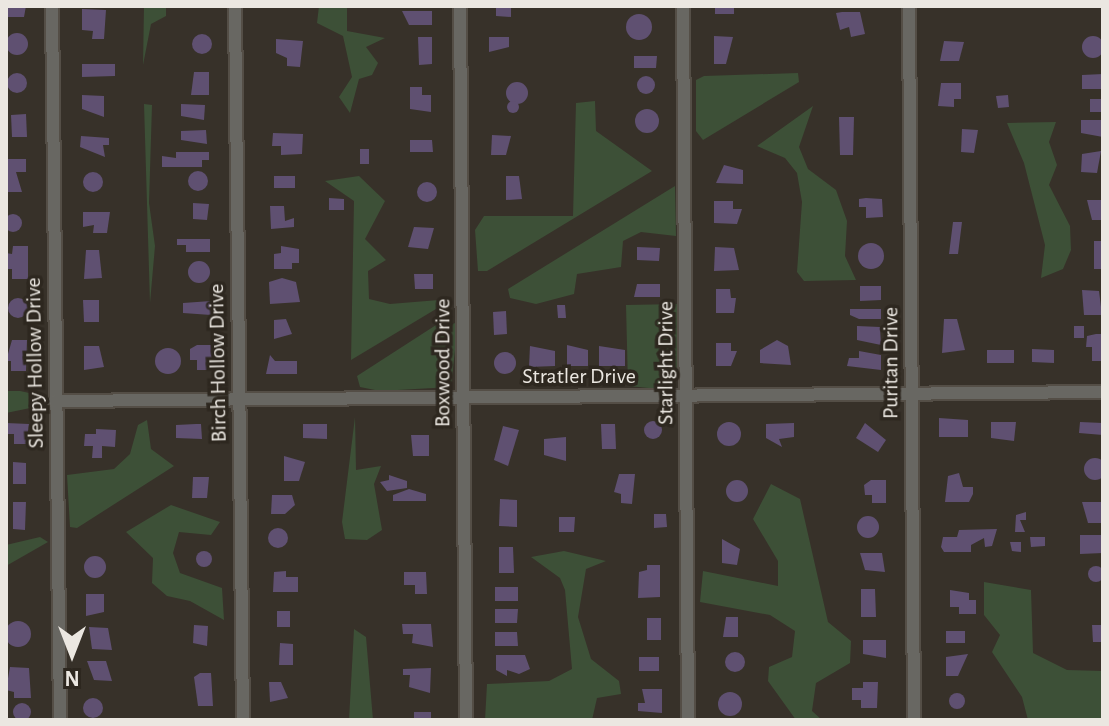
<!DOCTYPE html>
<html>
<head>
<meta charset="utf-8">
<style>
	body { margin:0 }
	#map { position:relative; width:1109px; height:726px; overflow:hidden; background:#373129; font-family:"Alegreya Sans",sans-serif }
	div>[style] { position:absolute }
	.green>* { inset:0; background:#3d5037 }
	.building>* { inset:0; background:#5f5071 }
	.round { border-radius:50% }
	.roads { filter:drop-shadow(2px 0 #544e46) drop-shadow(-2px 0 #544e46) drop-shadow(0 2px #544e46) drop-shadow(0 -2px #544e46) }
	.minor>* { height:12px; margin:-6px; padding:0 6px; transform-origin:6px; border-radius:6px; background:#686762 }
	span { translate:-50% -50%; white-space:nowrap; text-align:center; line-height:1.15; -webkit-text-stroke:7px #2d271f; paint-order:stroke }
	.street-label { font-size:22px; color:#ebe7e1 }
	.frame { position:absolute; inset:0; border:8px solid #ebe7e1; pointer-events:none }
	.north { position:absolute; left:32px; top:614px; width:80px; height:80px; -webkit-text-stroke:6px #2d271f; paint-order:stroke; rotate:180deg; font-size:22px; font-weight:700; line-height:32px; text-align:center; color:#ebe7e1 }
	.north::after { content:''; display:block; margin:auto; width:28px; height:36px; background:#ebe7e1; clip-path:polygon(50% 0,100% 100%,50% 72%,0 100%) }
</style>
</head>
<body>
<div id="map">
	<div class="green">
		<i style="clip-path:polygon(144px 6px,166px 6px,166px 16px,151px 24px,143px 65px)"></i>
		<i style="clip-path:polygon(319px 6px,347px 6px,347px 31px,385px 38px,366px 47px,378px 63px,372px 75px,359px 79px,350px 113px,339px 97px,352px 77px,343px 36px,317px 23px)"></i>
		<i style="clip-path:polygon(798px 73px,799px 82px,703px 140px,696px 131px,696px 80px,704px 76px)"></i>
		<i style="clip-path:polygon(595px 101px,596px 131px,652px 171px,487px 271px,478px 271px,475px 230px,484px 216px,573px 216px,576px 103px)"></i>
		<i style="clip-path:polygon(144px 104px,152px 105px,149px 203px,155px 246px,150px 303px)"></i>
		<i style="clip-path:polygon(813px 106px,799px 147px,808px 169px,836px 190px,847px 221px,845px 256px,856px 280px,804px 281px,797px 272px,802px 202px,797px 173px,785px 158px,757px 146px)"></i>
		<i style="clip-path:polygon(1056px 122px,1049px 142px,1057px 165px,1049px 185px,1070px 226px,1071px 250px,1063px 269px,1041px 278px,1045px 245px,1024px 163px,1007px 123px)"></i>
		<i style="clip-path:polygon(359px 176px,385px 201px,365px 239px,386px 260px,368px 271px,369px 299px,390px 304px,439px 300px,441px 306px,351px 360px,354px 201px,325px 181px)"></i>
		<i style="clip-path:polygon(675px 186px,676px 236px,641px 232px,623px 241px,621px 267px,577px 274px,574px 294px,536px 304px,510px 298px,508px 289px)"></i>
		<i style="clip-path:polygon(680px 304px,679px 373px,659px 389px,628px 386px,626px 305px)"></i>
		<i style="clip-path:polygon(450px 316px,447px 326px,458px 322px,451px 387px,380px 391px,360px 387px,357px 376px)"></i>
		<i style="clip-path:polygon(6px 391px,20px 391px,43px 396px,40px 406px,6px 413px)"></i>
		<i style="clip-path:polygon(355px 417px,356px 470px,381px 466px,374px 484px,382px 530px,367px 540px,345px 539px,342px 522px)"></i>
		<i style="clip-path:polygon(147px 420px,151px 449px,174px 466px,77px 528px,70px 527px,67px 475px,114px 469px,130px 454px,138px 425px)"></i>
		<i style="clip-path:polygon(771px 484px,800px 499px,828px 622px,851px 641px,850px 663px,816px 683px,812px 711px,822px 720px,796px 720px,768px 681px,769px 667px,792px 657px,795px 631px,770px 615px,700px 602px,703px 571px,778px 586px,778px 561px,753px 519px)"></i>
		<i style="clip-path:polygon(171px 505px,220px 522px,211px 535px,179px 532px,173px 553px,180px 573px,222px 588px,224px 620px,190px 601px,167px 596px,152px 583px,153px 558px,126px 532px)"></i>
		<i style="clip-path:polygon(40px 537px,48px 542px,6px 566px,6px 545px)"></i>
		<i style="clip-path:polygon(564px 551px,606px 561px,586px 569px,578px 617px,591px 659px,619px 681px,621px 694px,597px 698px,592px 720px,485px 720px,487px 684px,549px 681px,572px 669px,565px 590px,560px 578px,531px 557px)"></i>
		<i style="clip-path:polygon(984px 582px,1031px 590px,1033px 653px,1067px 670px,1103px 671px,1103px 720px,1028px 720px,1022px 697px,992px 652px,1000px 635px,984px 615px)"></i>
		<i style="clip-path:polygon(354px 629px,366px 637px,373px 720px,349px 720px)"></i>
	</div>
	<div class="building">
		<i style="clip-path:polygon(8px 6px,26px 6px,24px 17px,8px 17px)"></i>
		<i style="clip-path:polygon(496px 6px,511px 6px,511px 17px,496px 16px)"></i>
		<i style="clip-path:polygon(715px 6px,734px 6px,734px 14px,715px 14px)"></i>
		<i style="clip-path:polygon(82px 9px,106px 10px,104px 39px,92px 39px,93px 31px,82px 30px)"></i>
		<i style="clip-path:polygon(402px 11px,432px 11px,432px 25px,409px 25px)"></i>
		<i style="clip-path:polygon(842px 12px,860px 12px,865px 34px,851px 37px,849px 27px,840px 30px,836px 13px)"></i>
		<i class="round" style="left:626px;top:14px;width:26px;height:26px"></i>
		<i class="round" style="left:6px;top:33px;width:22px;height:22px"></i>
		<i class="round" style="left:192px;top:34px;width:20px;height:20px"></i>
		<i class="round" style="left:1082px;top:36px;width:22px;height:22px"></i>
		<i style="clip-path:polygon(714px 36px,733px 37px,726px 64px,714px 64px)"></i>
		<i style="clip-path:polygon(418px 37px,432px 37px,432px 64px,419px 65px)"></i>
		<i style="clip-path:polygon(489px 37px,509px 37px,509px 47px,489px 52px)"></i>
		<i style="clip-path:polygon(276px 39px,303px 41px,300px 67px,287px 66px,287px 58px,276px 53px)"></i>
		<i style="clip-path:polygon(944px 41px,964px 42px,959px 61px,940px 61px)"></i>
		<i style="clip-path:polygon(634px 56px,657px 56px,656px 68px,634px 68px)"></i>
		<i style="clip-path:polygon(82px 64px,115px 64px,115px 76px,82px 77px)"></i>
		<i style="clip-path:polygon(194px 72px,209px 72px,209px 95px,191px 95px)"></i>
		<i class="round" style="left:7px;top:73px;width:20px;height:20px"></i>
		<i style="clip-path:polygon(1103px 74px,1103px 89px,1082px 89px,1082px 75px)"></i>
		<i class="round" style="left:637px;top:76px;width:18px;height:18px"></i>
		<i class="round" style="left:506px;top:82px;width:22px;height:22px"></i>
		<i style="clip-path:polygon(941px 83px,961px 83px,961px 99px,954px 99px,954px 107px,938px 106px)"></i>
		<i style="clip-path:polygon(410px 87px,422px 87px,422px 95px,431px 95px,431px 112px,410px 109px)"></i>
		<i style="clip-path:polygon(82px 95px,104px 96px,104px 117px,82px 109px)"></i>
		<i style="clip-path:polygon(1008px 95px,1009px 107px,998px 108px,996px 96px)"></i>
		<i style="clip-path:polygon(1090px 99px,1103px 99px,1103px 112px,1090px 112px)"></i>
		<i class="round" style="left:507px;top:101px;width:12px;height:12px"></i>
		<i style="clip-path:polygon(181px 104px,205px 105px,204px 120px,181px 116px)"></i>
		<i class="round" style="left:635px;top:109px;width:24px;height:24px"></i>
		<i style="clip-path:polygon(26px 114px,27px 137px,12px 137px,11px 115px)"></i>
		<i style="clip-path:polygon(839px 117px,854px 117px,853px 155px,840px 155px)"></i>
		<i style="clip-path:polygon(1081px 120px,1103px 120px,1103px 137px,1081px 133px)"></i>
		<i style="clip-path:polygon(962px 129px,978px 130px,974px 153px,961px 152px)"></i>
		<i style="clip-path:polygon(206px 130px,207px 144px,181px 140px,181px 131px)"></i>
		<i style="clip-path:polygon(273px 133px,303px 134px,302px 154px,281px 155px,281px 146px,272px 146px)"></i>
		<i style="clip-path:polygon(492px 135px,511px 136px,506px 155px,491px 155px)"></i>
		<i style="clip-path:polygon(81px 136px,109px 138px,109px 145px,103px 145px,105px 157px,80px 147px)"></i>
		<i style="clip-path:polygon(410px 140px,432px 140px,433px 152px,410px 152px)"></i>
		<i style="clip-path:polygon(360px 149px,369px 149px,369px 164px,360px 164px)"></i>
		<i style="clip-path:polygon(1101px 151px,1097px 173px,1081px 172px,1082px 154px)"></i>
		<i style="clip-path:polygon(176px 152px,209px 152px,209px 160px,202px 160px,202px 167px,162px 167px,162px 156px,176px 158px)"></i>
		<i style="clip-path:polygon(6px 159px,26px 159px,26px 172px,16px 172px,22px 192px,6px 192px)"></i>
		<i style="clip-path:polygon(724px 165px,743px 170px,743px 184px,716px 183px)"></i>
		<i class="round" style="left:188px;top:171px;width:20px;height:20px"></i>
		<i class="round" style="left:83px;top:172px;width:20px;height:20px"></i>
		<i style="clip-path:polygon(274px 176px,295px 176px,295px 188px,274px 188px)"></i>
		<i style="clip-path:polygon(506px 176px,519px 176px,522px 199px,506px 200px)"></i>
		<i class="round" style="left:417px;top:182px;width:20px;height:20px"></i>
		<i style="clip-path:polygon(329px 198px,344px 199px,344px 210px,329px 210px)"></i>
		<i style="clip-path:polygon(866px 198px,882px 199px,883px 217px,866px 218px,866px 207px,859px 207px,859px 199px)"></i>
		<i style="clip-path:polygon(1087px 200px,1103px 200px,1103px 220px,1092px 220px)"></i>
		<i style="clip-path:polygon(714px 201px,733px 201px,733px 209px,742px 209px,737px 224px,714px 223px)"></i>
		<i style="clip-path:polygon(193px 203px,209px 204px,207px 220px,193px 219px)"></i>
		<i style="clip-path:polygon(270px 206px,284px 206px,285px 221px,294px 218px,294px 227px,271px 229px)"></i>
		<i style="clip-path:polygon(83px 212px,110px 212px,107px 233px,93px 233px,94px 225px,83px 227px)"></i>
		<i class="round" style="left:4px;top:214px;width:18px;height:18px"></i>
		<i style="clip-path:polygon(953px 222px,962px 222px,958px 254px,949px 254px)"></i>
		<i style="clip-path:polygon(414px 227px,434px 228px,428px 249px,408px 247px)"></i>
		<i style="clip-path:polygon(177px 239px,210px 239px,210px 252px,186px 252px,186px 245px,177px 245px)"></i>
		<i style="clip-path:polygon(1094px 241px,1103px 241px,1103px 269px,1094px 269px)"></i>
		<i class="round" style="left:858px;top:243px;width:26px;height:26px"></i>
		<i style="clip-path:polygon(13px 246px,28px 246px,28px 279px,12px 279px,12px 269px,6px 269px,6px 253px,12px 254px)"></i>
		<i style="clip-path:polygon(281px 246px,299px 249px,299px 263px,292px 263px,292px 269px,274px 269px,274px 254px,281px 253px)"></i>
		<i style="clip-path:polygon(637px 247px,660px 248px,659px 261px,637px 260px)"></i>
		<i style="clip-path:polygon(715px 247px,734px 248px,739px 270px,714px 271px)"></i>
		<i style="clip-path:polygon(86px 250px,99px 250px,102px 278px,84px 279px)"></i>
		<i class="round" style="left:188px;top:261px;width:22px;height:22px"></i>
		<i style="clip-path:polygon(414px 274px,433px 274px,433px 289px,415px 289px)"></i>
		<i style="clip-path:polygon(282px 278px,296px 282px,300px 302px,270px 304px,269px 282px)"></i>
		<i style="clip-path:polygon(637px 284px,660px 284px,660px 297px,634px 297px)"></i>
		<i style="clip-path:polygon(860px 286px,881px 286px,881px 300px,860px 301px)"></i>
		<i style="clip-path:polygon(716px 289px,730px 289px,731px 298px,736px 298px,734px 313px,716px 313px)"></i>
		<i style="clip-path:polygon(1082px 290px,1099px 291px,1102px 315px,1084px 315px)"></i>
		<i class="round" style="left:8px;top:298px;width:20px;height:20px"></i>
		<i style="clip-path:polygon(83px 300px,99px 300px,99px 322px,84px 322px)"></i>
		<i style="clip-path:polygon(211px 301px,211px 315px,183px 313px,183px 303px)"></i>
		<i style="clip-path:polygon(557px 305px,565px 305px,566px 318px,558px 318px)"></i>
		<i style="clip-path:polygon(850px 309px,881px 309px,881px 319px,859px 319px,850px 315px)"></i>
		<i style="clip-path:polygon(506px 311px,507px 334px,494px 335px,493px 312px)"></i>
		<i style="clip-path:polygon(286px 319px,292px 334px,274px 339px,274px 320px)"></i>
		<i style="clip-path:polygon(944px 319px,957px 319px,965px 350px,942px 353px)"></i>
		<i style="clip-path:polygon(857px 326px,880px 327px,881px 345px,857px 340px)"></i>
		<i style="clip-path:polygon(1074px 326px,1084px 326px,1084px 338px,1074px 338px)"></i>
		<i style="clip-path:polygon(1096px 334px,1103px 334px,1103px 361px,1092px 361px,1092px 347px,1086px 347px,1087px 336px)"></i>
		<i style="clip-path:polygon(12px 340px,27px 340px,26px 371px,11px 371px,11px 361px,6px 361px)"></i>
		<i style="clip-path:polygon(777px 340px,788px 346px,791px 365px,760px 363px,760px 350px)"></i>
		<i style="clip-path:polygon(716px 343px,731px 343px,731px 351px,737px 351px,731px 366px,716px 366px)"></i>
		<i style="clip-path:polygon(197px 345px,213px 345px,211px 370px,197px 370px,197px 360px,190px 360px,190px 349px)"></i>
		<i style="clip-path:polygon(567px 345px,588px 350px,588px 366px,567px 366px)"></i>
		<i style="clip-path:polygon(84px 346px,99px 346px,104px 367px,84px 370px)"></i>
		<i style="clip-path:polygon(530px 346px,555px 351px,555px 366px,529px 367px)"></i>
		<i style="clip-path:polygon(599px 346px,625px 350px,625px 366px,599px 366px)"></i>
		<i class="round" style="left:155px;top:348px;width:26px;height:26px"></i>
		<i style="clip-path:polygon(1032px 349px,1054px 350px,1054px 363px,1032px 362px)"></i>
		<i style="clip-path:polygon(987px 350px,1014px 350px,1014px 363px,987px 363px)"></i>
		<i style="clip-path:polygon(859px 351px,881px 355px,881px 370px,847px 366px,849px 358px,859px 358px)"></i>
		<i class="round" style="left:494px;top:352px;width:22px;height:22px"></i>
		<i style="clip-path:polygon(270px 355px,275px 361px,297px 361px,297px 374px,266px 374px)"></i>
		<i style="clip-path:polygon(939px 418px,968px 420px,968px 437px,939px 437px)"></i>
		<i class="round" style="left:644px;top:421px;width:18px;height:18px"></i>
		<i class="round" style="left:717px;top:422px;width:24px;height:24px"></i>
		<i style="clip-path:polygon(991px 422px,1016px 422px,1014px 441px,991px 438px)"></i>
		<i style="clip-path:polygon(1080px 422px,1103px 423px,1103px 435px,1079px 433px)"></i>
		<i style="clip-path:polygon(6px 423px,29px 424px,26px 444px,14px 444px,14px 434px,6px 434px)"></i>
		<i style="clip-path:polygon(794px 423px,794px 437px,779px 439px,782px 447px,766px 438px,766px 424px)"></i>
		<i style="clip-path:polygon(865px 423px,886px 440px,878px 452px,856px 438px)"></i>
		<i style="clip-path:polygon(196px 424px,201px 424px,202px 439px,176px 438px,176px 425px)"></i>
		<i style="clip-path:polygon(303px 424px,327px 424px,327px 439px,303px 438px)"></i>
		<i style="clip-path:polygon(601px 424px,615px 424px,616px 449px,602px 449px)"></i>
		<i style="clip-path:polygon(503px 426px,519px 430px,508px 466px,494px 460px)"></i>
		<i style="clip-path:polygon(96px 429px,116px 430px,115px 447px,102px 446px,102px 458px,92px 458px,93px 446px,84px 446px,85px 434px,96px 434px)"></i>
		<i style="clip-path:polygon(411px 435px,429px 435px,429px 456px,413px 456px)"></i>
		<i style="clip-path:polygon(566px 437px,566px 461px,544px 455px,544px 439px)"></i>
		<i style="clip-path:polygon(284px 456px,305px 462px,299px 481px,284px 481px)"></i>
		<i class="round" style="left:1084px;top:458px;width:22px;height:22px"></i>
		<i style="clip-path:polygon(13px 462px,26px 463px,26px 484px,13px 484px)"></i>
		<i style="clip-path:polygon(959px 473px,963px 487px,973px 487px,973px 494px,969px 502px,945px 502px,948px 476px)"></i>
		<i style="clip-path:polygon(619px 474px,635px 474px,632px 504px,621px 503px,621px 494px,614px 492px)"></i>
		<i style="clip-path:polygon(389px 475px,407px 481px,407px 488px,387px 491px,380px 482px,389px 480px)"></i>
		<i style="clip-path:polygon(193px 477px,209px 477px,207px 498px,192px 498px)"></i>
		<i style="clip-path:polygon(871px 480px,886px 480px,886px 503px,872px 503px,872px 495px,865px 495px,864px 485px)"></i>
		<i class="round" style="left:726px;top:480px;width:22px;height:22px"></i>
		<i style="clip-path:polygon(409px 489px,426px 494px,426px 501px,393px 501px,393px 495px)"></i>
		<i style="clip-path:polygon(272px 495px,292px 495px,295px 505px,285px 514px,271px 514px)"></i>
		<i style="clip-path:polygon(500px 499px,517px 500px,517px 527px,499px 526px)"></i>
		<i style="clip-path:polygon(13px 502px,26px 502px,25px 530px,13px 529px)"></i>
		<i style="clip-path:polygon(1082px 502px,1103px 502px,1103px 523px,1088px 523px)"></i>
		<i style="clip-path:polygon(1026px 512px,1026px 520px,1020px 520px,1025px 532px,1015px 532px,1016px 515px)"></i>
		<i style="clip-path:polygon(654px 514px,666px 514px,667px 527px,654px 528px)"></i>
		<i class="round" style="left:857px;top:516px;width:22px;height:22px"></i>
		<i style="clip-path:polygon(559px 517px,575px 517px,574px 532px,559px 532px)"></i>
		<i class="round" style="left:268px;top:528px;width:20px;height:20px"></i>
		<i style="clip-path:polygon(997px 529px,992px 546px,985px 547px,984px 538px,971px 545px,971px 552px,944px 552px,941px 547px,943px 537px,957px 537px,959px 530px)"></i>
		<i style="clip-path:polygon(1080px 535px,1103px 535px,1103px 553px,1080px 554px)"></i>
		<i style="clip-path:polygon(1030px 537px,1045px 537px,1045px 546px,1031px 547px)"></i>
		<i style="clip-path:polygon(722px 539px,740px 549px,737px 565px,722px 563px)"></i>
		<i style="clip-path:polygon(1010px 542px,1021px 542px,1021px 552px,1012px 551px)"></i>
		<i style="clip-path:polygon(499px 547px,513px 547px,514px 573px,499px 573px)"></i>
		<i class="round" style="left:196px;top:551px;width:16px;height:16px"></i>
		<i style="clip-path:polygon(860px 553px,882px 553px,885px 572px,865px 570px)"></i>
		<i class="round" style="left:84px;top:556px;width:22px;height:22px"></i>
		<i style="clip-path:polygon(647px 565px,660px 565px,660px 597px,638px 598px,639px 572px,647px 570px)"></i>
		<i class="round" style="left:1088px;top:566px;width:16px;height:16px"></i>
		<i style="clip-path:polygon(286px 571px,286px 577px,298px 577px,298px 592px,273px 592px,274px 572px)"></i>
		<i style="clip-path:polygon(404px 572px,426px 572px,427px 594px,415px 594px,415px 585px,404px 585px)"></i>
		<i style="clip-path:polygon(495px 587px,518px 587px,518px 601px,495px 601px)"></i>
		<i style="clip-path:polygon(861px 589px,875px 589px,876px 617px,861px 617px)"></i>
		<i style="clip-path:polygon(950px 590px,969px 593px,969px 600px,976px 600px,976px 614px,959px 614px,959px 607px,950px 607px)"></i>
		<i style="clip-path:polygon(86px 594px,104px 594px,104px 612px,86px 616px)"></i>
		<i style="clip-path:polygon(495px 609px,518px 609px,517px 623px,495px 623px)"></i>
		<i style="clip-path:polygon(277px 611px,290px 611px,290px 627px,277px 627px)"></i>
		<i style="clip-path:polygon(726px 617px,738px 617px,738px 637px,723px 637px)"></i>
		<i style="clip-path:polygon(647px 618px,661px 618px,661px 640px,647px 640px)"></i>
		<i class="round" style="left:5px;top:621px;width:26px;height:26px"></i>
		<i style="clip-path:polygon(402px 624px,431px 624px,433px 647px,412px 643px,413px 634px,403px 634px)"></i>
		<i style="clip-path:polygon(194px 625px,208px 626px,207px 646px,193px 643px)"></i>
		<i style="clip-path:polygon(1092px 625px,1103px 625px,1103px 642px,1093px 642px)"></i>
		<i style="clip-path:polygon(89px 627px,108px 628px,112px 650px,92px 649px)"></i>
		<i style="clip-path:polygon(946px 631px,965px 631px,965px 643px,946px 643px)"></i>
		<i style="clip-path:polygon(495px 632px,517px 632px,518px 646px,495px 646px)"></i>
		<i style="clip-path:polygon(863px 640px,886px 640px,886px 658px,863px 654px)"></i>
		<i style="clip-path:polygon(280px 643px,293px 644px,293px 665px,279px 665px)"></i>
		<i class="round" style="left:725px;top:652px;width:20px;height:20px"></i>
		<i style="clip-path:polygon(968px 654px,958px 676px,946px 676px,946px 657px)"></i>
		<i style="clip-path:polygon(525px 655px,530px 669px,519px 674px,507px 670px,507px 676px,496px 670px,496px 655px)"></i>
		<i style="clip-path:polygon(639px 657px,659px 657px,659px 671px,639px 671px)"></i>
		<i style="clip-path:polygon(87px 661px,106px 661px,112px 681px,94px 680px)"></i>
		<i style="clip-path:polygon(10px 667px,29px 668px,31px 698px,14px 698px,14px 692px,6px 690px)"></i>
		<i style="clip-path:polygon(431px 668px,430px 693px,409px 687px,410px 675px,403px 675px,403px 669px)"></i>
		<i style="clip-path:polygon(200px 673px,211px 673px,213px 706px,198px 706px,194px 677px)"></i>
		<i style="clip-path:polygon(269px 682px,281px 682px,288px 698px,270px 702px)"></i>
		<i style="clip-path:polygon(863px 682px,878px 682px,877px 708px,861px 708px,861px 700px,852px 700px,852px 688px,863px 688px)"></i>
		<i style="clip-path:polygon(642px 689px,662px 689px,662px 713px,638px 711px,638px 703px,645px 703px)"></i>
		<i class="round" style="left:718px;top:692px;width:24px;height:24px"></i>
		<i class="round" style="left:949px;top:693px;width:16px;height:16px"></i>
		<i class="round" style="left:83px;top:698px;width:20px;height:20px"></i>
		<i class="round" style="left:13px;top:703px;width:18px;height:18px"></i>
		<i style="clip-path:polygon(414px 712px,431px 712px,431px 720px,414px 720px)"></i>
	</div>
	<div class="roads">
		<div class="minor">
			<i style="left:52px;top:6px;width:714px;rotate:89.36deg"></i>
			<i style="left:235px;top:6px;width:714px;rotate:89.36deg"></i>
			<i style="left:460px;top:6px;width:714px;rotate:89.52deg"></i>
			<i style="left:683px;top:6px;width:714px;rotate:89.6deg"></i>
			<i style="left:909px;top:6px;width:714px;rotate:89.6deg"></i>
			<i style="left:55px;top:401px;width:1048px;rotate:-0.49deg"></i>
		</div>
	</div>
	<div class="street-label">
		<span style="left:35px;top:363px;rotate:-91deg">Sleepy Hollow Drive</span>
		<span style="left:218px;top:363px;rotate:-91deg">Birch Hollow Drive</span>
		<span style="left:443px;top:363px;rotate:-90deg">Boxwood Drive</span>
		<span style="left:666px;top:363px;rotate:-90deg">Starlight Drive</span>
		<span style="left:891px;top:363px;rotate:-90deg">Puritan Drive</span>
		<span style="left:579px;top:377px">Stratler Drive</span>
	</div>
	<div class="frame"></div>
	<div class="north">N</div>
</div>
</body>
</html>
